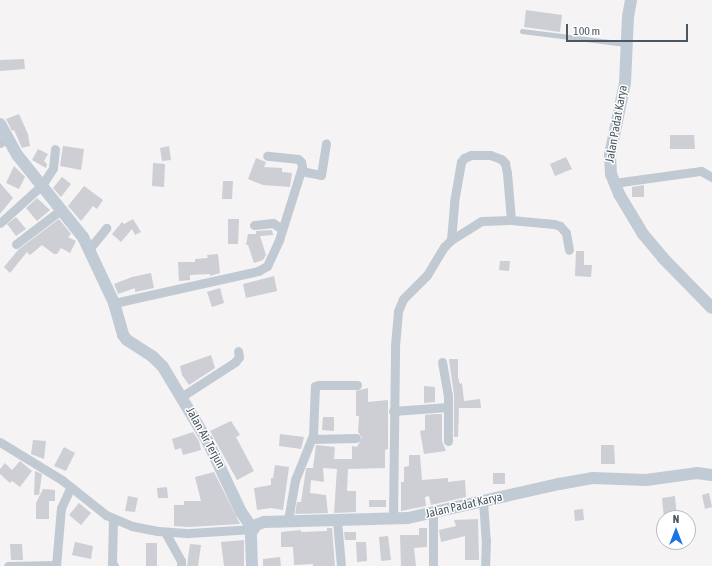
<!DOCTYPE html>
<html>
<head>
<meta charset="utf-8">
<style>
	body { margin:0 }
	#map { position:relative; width:712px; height:566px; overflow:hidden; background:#f5f3f3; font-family:"Asap Condensed",sans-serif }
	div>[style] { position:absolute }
	.building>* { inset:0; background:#cdcfd5 }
	.lane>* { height:4.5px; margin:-2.25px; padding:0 2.25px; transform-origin:2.25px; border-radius:2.25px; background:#c1cad2 }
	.street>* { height:9px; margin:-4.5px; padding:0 4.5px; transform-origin:4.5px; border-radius:4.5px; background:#c1cad2 }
	.secondary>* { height:12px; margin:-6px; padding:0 6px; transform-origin:6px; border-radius:6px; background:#c1cbd6 }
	span { translate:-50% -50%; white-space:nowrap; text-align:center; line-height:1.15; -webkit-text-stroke:3px #fff; paint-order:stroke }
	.street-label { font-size:12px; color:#4a5661 }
	.north { position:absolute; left:656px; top:510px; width:40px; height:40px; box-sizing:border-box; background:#fff; border:1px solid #b7bbc0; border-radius:50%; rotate:0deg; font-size:11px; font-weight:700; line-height:16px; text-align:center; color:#4a5661 }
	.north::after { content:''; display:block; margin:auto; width:14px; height:18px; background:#1a73e8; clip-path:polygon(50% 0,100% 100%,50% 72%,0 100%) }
	.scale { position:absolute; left:566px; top:24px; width:122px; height:18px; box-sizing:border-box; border:2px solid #4a5661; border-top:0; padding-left:5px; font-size:12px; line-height:14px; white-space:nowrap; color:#4a5661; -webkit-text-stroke:3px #fff; paint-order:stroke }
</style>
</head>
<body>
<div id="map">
	<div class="building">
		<i style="clip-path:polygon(526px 10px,562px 15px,560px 32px,524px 27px)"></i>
		<i style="clip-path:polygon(24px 59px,25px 69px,0 71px,0 60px)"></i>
		<i style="clip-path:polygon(19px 114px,28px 134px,30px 146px,22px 148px,14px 130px,12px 131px,6px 119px)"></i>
		<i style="clip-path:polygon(670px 135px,694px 135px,695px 149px,670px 149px)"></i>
		<i style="clip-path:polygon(63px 146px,84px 149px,81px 170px,60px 166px)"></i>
		<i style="clip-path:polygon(169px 146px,171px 160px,162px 161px,160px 148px)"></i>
		<i style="clip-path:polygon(38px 149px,48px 154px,44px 161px,47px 164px,46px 168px,32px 160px)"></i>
		<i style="clip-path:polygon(566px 157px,572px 169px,555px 176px,550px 164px)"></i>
		<i style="clip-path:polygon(256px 158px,266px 162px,264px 167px,282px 168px,282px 172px,292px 173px,290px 187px,263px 185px,248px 179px)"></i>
		<i style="clip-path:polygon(153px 163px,165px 164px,164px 187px,152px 186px)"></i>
		<i style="clip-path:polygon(14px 166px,25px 177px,19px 189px,6px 183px)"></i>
		<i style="clip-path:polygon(62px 177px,71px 184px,61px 197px,53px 188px)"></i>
		<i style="clip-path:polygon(223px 181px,233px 181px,232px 199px,222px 199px)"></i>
		<i style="clip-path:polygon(0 183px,13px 198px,0 214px)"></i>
		<i style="clip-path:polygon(644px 185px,644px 197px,632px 197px,632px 187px)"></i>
		<i style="clip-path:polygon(84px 186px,103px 200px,97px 209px,93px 206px,81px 221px,68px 206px)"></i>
		<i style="clip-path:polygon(37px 198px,50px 210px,37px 221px,26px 208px)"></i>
		<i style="clip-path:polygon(16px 217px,26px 229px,16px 236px,7px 224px)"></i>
		<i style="clip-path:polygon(59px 219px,71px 234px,68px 237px,76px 241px,70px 253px,61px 248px,57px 254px,54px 254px,42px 245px,30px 255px,27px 252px,10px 273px,4px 267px,19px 249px)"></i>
		<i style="clip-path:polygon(133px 219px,141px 232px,135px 235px,132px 229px,121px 242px,112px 234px,122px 222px,124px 224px)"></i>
		<i style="clip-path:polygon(228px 219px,239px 219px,238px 244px,228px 244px)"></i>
		<i style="clip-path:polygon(272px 230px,273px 235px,260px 236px,266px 255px,263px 260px,254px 263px,248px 245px,246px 245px,248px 234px,256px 234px,256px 231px)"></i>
		<i style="clip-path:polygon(576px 251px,584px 251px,584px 265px,592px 265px,591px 277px,575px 276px)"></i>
		<i style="clip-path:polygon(218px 254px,220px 273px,210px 276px,210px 274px,190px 275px,190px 280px,179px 281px,178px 262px,195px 262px,195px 259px,208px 258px,207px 255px)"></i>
		<i style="clip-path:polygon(500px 261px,510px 261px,509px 271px,499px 270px)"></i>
		<i style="clip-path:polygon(151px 273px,154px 288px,135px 292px,135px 288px,118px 294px,114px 284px,132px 277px)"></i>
		<i style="clip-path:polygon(274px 276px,277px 291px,246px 298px,243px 284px)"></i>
		<i style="clip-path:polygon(220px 288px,224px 303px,212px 307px,207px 292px)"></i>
		<i style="clip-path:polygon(211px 355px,215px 368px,189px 385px,182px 375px,180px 366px)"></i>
		<i style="clip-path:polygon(449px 359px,458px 359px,458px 377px,460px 384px,462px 383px,464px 401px,480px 399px,481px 408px,459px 408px,458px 437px,454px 437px,454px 395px)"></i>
		<i style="clip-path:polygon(424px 386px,435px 387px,435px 402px,424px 403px)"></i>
		<i style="clip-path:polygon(368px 388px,368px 402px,388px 400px,388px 449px,385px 450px,385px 468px,348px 469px,347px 491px,356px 491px,356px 512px,334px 513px,337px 469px,323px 468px,324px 482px,311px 480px,310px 493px,326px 495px,328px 513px,295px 514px,297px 502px,301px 502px,306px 469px,306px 468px,313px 468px,316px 445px,335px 447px,334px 459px,352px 459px,352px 446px,357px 447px,362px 438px,358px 432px,359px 416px,356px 416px,356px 391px)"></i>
		<i style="clip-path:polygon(435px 414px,442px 414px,442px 441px,446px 451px,424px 454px,420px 431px,425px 430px,425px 415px)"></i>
		<i style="clip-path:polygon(323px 417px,334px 417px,334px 431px,322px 430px)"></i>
		<i style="clip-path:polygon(231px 421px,240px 435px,236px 437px,254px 471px,237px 480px,210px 431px)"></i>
		<i style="clip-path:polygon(193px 432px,199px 441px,201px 450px,183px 455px,181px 448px,175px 450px,172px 439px)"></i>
		<i style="clip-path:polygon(280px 434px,304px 437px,301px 449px,279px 446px)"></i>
		<i style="clip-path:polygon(33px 440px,46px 441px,44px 459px,31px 454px)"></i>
		<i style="clip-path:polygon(601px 445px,614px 445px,615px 464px,601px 464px)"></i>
		<i style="clip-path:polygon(64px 447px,75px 453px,66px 471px,54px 466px)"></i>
		<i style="clip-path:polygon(409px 455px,420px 455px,422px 480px,448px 478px,448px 482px,465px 480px,466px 497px,431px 505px,429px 496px,425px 497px,426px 506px,401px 511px,401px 482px,404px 482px,404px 467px,409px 466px)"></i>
		<i style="clip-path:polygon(20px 461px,32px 471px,20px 487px,12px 481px,10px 483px,0 474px,0 469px,5px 463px,12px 470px)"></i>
		<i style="clip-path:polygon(275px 465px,289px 467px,283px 510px,271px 508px,257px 510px,254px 488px,271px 485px,271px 478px,273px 478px)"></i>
		<i style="clip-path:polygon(35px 471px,42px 474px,39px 495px,34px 495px)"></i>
		<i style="clip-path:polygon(214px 472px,240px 524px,189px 527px,174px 526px,174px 505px,184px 505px,184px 501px,201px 501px,195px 477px)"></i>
		<i style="clip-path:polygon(493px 473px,505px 473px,505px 484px,493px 484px)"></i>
		<i style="clip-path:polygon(167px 487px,168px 498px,158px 498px,157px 488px)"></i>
		<i style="clip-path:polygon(43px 489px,55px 490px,55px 501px,49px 501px,49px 519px,36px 519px,36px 503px)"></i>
		<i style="clip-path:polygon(709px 493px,712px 507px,705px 509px,702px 495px)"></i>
		<i style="clip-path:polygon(128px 496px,138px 498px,135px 512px,125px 511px)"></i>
		<i style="clip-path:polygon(675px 496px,677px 518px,664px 518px,662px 498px)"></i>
		<i style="clip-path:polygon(369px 500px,386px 500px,386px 507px,369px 507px)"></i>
		<i style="clip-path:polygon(79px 503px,91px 513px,81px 525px,69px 515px)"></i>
		<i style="clip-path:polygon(583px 509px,584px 520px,575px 521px,574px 510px)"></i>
		<i style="clip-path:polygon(478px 519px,479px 560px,465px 560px,465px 536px,441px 542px,439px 530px,456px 526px,454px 520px)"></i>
		<i style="clip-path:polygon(327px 528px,332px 528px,335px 566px,313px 566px,313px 564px,294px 565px,293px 547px,281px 547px,281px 532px,301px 530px,301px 532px,327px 531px)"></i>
		<i style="clip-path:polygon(419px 528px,427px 528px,427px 547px,414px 548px,416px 566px,401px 566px,400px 535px,419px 535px)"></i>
		<i style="clip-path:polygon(344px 532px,356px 532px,356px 540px,345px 540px)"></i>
		<i style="clip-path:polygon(388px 536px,391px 560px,381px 561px,379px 537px)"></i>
		<i style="clip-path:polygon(244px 540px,244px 566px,224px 566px,221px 542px)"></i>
		<i style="clip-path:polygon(75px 542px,93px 546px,91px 559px,72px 555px)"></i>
		<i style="clip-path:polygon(356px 542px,366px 542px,367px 561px,357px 562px)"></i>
		<i style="clip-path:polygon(146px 543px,157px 543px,157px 566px,146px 566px)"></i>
		<i style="clip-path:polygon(10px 544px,22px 544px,23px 560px,11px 560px)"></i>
		<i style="clip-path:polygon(190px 544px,201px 545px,198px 566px,187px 566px)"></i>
		<i style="clip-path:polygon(280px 557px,281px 566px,263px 566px,263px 559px)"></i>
	</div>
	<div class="lane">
		<i style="left:522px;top:31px;width:104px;rotate:7.2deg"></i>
	</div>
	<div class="street">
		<i style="left:0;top:143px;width:8px;rotate:-40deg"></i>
		<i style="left:301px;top:171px;width:20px;rotate:11deg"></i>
		<i style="left:321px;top:175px;width:32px;rotate:-81deg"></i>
		<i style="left:614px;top:183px;width:88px;rotate:-7.9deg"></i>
		<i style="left:701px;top:171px;width:13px;rotate:29deg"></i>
		<i style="left:0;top:223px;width:57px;rotate:-42.1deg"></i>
		<i style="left:42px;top:185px;width:20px;rotate:-57deg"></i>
		<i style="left:53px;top:168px;width:19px;rotate:-84deg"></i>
		<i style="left:254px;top:225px;width:19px;rotate:-6deg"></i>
		<i style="left:273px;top:223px;width:11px;rotate:34deg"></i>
		<i style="left:451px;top:240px;width:38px;rotate:-85deg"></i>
		<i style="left:454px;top:202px;width:41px;rotate:-80.1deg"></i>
		<i style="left:461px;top:162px;width:5px;rotate:-53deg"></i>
		<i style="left:464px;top:158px;width:8px;rotate:-23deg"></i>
		<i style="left:471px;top:155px;width:19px"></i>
		<i style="left:490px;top:155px;width:12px;rotate:20deg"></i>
		<i style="left:501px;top:159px;width:6px;rotate:45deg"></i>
		<i style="left:505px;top:163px;width:10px;rotate:79deg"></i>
		<i style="left:507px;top:173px;width:47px;rotate:85.1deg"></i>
		<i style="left:16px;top:244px;width:58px;rotate:-37.3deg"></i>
		<i style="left:90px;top:248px;width:26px;rotate:-51deg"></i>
		<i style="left:114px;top:303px;width:148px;rotate:-12.5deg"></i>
		<i style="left:258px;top:271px;width:10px;rotate:-29deg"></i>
		<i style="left:267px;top:266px;width:29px;rotate:-65deg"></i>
		<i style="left:279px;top:240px;width:77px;rotate:-72.5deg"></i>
		<i style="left:302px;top:167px;width:5px;rotate:-101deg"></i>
		<i style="left:301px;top:162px;width:4px;rotate:-135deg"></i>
		<i style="left:298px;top:159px;width:31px;rotate:-174deg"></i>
		<i style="left:442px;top:362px;width:34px;rotate:80deg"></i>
		<i style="left:448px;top:395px;width:46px;rotate:90deg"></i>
		<i style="left:181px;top:397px;width:64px;rotate:-32.9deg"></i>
		<i style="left:235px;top:362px;width:6px;rotate:-51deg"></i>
		<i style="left:239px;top:357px;width:6px;rotate:-99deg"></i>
		<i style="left:393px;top:411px;width:55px;rotate:-4.2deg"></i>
		<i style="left:312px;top:439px;width:44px;rotate:-1.3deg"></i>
		<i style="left:0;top:442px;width:73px;rotate:31.5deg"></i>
		<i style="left:62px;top:480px;width:56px;rotate:38.5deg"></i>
		<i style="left:106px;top:515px;width:28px;rotate:23deg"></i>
		<i style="left:132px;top:526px;width:26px;rotate:11deg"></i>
		<i style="left:158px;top:531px;width:31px;rotate:4deg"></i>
		<i style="left:189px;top:533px;width:64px;rotate:-3.6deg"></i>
		<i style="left:483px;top:501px;width:39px;rotate:86deg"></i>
		<i style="left:486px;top:540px;width:26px;rotate:92deg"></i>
		<i style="left:433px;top:513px;width:53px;rotate:90deg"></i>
		<i style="left:113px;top:519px;width:44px;rotate:91.3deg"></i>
		<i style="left:112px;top:563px;width:4px;rotate:56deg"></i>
		<i style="left:393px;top:519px;width:173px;rotate:-89.3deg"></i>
		<i style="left:395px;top:346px;width:35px;rotate:-85deg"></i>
		<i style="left:398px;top:311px;width:13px;rotate:-67deg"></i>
		<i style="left:403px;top:299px;width:34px;rotate:-45deg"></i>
		<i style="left:427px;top:275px;width:33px;rotate:-59deg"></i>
		<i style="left:444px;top:247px;width:10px;rotate:-45deg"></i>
		<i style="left:451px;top:240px;width:36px;rotate:-32deg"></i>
		<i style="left:482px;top:221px;width:29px;rotate:-2deg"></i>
		<i style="left:511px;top:220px;width:43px;rotate:5.3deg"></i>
		<i style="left:554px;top:224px;width:6px;rotate:18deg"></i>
		<i style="left:560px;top:226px;width:9px;rotate:49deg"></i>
		<i style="left:566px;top:233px;width:17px;rotate:80deg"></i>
		<i style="left:288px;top:520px;width:41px;rotate:-80.1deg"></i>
		<i style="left:295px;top:480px;width:48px;rotate:-68.2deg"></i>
		<i style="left:313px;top:435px;width:49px;rotate:-87.7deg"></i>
		<i style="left:315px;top:386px;width:4px;rotate:-14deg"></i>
		<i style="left:319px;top:385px;width:38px"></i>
		<i style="left:337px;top:521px;width:45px;rotate:84.9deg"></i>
		<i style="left:165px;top:532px;width:33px;rotate:61deg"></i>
		<i style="left:181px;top:561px;width:5px;rotate:90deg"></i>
		<i style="left:8px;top:566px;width:48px;rotate:-1.2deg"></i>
		<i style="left:56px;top:566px;width:58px;rotate:-85.1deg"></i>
		<i style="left:61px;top:508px;width:23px;rotate:-65deg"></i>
	</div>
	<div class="secondary">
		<i style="left:631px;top:0;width:17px;rotate:100deg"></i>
		<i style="left:628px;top:17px;width:66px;rotate:92.6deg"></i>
		<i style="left:625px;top:83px;width:74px;rotate:101.8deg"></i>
		<i style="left:610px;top:155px;width:19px;rotate:87deg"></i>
		<i style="left:611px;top:174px;width:22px;rotate:68deg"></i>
		<i style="left:619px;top:194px;width:47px;rotate:59deg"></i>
		<i style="left:643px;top:234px;width:30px;rotate:50deg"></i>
		<i style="left:662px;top:257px;width:71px;rotate:45.6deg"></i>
		<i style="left:0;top:124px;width:37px;rotate:61deg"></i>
		<i style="left:18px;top:156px;width:104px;rotate:51.3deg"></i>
		<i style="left:83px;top:237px;width:73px;rotate:64.8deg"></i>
		<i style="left:114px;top:303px;width:33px;rotate:74deg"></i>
		<i style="left:123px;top:335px;width:6px;rotate:51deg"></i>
		<i style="left:127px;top:340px;width:30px;rotate:33deg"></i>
		<i style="left:152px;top:356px;width:16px;rotate:45deg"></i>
		<i style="left:163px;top:367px;width:87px;rotate:59deg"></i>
		<i style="left:208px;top:442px;width:77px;rotate:64.8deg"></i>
		<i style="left:241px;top:512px;width:21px;rotate:55deg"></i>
		<i style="left:252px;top:566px;width:33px;rotate:-92deg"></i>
		<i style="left:251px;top:533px;width:9px;rotate:-58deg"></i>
		<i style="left:256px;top:525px;width:9px;rotate:-21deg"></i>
		<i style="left:264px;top:522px;width:144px;rotate:-1.6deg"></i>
		<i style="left:408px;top:518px;width:155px;rotate:-12.7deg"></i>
		<i style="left:559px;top:484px;width:35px;rotate:-10deg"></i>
		<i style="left:593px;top:478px;width:53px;rotate:2.2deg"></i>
		<i style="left:646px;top:480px;width:51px;rotate:-7.8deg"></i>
		<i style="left:697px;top:473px;width:15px;rotate:8deg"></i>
	</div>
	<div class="street-label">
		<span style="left:617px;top:124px;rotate:-80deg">Jalan Padat Karya</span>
		<span style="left:205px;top:438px;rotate:61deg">Jalan Air Terjun</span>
		<span style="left:464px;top:506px;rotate:-13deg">Jalan Padat Karya</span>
	</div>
	<div class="north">N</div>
	<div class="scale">100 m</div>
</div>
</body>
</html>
